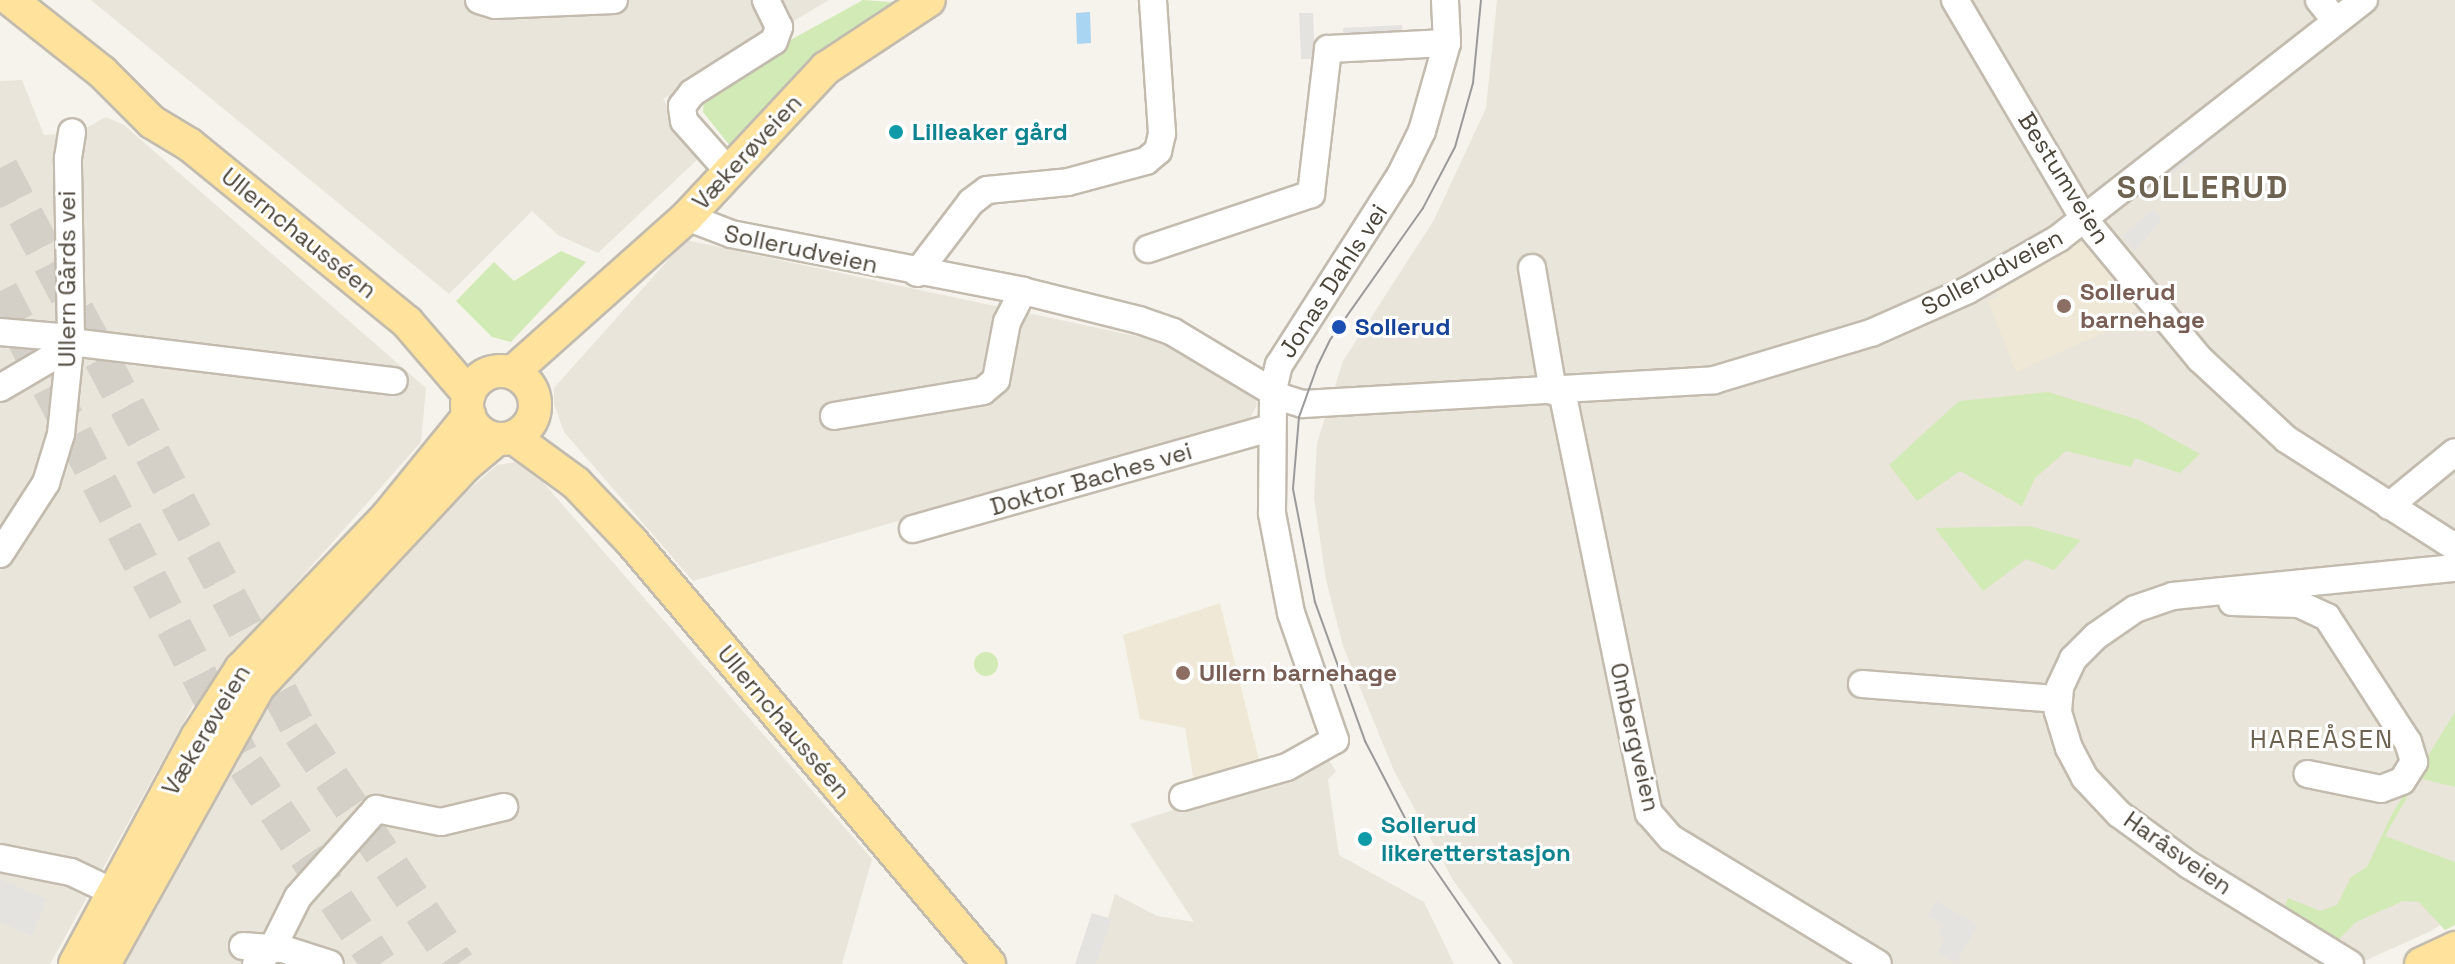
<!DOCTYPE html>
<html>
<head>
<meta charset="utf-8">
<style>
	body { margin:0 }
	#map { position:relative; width:2455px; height:964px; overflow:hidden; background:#f6f3ec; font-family:"Space Grotesk",sans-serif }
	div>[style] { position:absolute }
	.residential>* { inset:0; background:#eae5da }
	.education>* { inset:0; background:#efe8d6 }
	.green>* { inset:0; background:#d2eab5 }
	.round { border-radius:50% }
	.parking>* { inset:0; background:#e5e3e0 }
	.water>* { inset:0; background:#a9d4f2 }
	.highway-tunnel>* { height:36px; margin-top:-18px; transform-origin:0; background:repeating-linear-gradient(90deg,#d4d0c8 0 36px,transparent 0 54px) }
	.roads { filter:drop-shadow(2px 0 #c2bbae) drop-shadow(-2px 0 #c2bbae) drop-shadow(0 2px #c2bbae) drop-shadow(0 -2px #c2bbae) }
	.minor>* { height:26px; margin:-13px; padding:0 13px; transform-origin:13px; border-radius:13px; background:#fff }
	.major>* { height:32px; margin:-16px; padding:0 16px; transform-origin:16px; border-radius:16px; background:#ffe39c }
	.major>.ring { margin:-16px; padding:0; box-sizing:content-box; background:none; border:32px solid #ffe39c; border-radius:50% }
	.tram>* { height:2px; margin:-1px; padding:0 1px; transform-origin:1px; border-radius:1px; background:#9a9a9a }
	.dots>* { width:22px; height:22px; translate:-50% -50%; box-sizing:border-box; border:4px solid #fff; border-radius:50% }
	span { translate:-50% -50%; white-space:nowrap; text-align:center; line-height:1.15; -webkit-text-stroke:6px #fff; paint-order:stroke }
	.culture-label { font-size:24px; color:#0d838f; font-weight:700 }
	.left { translate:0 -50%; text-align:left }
	.street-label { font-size:24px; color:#4b4439 }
	.education-label { font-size:24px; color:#785e54; font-weight:700 }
	.transit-label { font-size:24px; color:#164399; font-weight:700 }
	.neighbourhood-label { font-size:26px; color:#6e6250; letter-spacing:2px }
	.district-label { font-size:32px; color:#6e6250; font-weight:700; letter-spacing:2px }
</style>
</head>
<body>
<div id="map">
	<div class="residential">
		<i style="clip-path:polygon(91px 0,829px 0,663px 99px,701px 156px,598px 253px,558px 235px,532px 211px,449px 294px)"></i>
		<i style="clip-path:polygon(1497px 0,2455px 0,2455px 914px,2433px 930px,2358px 964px,1514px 964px,1453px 880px,1394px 771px,1343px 646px,1326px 580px,1314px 498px,1317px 443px,1343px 361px,1434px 220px,1486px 108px)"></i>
		<i style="clip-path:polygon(22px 80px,44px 135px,77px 133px,106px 117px,124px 125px,426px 388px,421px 442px,201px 691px,50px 964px,0 964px,0 81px)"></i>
		<i style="clip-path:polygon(686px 240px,1173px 344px,1255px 395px,1257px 405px,1250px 418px,693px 581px,564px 432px,554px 404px,554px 388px)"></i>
		<i style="clip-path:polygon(515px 462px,541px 480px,872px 859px,842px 964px,107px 964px,236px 718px,446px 510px,497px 465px)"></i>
		<i style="clip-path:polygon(1328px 759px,1336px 771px,1328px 780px,1339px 855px,1424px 902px,1454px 964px,1094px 964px,1115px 894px,1157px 916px,1194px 922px,1130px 824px)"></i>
	</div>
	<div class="education">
		<i style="clip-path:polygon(2083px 240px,2090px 241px,2139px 304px,2123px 324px,2016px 372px,1988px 301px,1999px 296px,1995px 288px)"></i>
		<i style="clip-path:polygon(1220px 603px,1261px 767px,1195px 788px,1185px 728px,1140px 719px,1123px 635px)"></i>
	</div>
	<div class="green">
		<i style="clip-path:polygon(863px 0,904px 3px,834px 41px,731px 147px,703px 112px,704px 98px,785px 43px)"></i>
		<i style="clip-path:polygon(561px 251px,586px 262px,511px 342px,492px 337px,456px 301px,494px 262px,514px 281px)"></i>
		<i style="clip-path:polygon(2048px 392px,2139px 420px,2200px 454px,2180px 473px,2135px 458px,2131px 467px,2066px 451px,2035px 478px,2022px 506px,1960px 471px,1917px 501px,1889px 465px,1959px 401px)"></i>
		<i style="clip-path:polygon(2029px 526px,2081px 540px,2054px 570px,2026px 559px,1983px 591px,1935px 528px)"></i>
		<i class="round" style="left:974px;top:652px;width:24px;height:24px"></i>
		<i style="clip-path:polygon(2455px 712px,2455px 787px,2418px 778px,2385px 836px,2455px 862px,2455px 925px,2445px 930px,2419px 902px,2403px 901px,2356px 922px,2335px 943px,2283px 911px,2288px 898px,2320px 911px,2337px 905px,2351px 877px,2367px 867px,2392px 814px)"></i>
	</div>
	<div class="parking">
		<i style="clip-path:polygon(1299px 13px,1313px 13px,1315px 59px,1301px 59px)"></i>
		<i style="clip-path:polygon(1402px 25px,1403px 40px,1344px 43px,1343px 28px)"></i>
		<i style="clip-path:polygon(2218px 122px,2233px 122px,2156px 188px,2137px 192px)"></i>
		<i style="clip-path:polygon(2153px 209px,2162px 219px,2135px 251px,2122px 236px)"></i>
		<i style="clip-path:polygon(0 879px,47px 899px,32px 936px,0 922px)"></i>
		<i style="clip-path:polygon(1936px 901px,1978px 925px,1956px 963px,1937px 952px,1945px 938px,1938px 934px,1943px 925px,1927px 916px)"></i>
		<i style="clip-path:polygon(1092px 913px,1112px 919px,1096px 964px,1075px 964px)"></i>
	</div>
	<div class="water">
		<i style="clip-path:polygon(1090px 12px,1091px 43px,1077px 44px,1076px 13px)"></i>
	</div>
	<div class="highway-tunnel">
		<i style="left:0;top:168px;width:640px;rotate:61.95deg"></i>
		<i style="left:301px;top:733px;width:279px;rotate:56deg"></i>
		<i style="left:0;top:291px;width:535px;rotate:62.62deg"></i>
		<i style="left:246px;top:766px;width:239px;rotate:56.1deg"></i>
	</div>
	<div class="roads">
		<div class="minor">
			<i style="left:479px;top:0;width:17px;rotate:17deg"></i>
			<i style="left:495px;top:5px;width:119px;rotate:-2.4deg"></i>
			<i style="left:1955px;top:0;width:254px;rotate:59.5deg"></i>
			<i style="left:2084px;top:219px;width:182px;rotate:50.4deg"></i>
			<i style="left:2200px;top:359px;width:117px;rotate:42.9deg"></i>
			<i style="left:2286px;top:439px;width:201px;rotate:32.6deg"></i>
			<i style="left:2319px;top:0;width:27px;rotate:51deg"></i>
			<i style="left:730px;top:173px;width:69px;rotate:-131.5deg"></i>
			<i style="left:684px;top:121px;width:15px;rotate:-98deg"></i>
			<i style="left:682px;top:106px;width:16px;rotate:-52deg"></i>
			<i style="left:692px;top:93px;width:97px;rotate:-32.4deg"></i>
			<i style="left:774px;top:41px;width:15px;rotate:-70deg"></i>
			<i style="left:779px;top:27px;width:30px;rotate:-116deg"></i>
			<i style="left:687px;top:217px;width:47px;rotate:21.1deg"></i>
			<i style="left:731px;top:234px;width:298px;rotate:11deg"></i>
			<i style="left:1023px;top:291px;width:120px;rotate:14deg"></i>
			<i style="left:1139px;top:320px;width:36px;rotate:19deg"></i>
			<i style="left:1173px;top:332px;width:128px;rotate:31deg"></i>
			<i style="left:1283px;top:398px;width:21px;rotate:17deg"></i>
			<i style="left:1303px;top:404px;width:412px;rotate:-3.3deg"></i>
			<i style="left:1714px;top:380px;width:164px;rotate:-16.7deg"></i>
			<i style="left:1871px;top:333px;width:106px;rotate:-23.9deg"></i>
			<i style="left:1968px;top:290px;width:105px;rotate:-29.7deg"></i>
			<i style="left:2059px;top:238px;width:387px;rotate:-38deg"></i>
			<i style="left:1148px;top:249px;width:172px;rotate:-18.6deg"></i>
			<i style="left:1311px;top:194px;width:146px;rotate:-83.3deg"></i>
			<i style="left:1328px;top:49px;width:119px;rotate:-2.9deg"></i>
			<i style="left:1532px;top:268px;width:125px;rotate:80.3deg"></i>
			<i style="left:917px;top:273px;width:89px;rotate:-52.7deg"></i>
			<i style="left:971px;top:202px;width:20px;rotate:-37deg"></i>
			<i style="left:987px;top:190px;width:81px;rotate:-5.6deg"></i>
			<i style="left:1068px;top:182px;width:81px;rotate:-15.1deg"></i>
			<i style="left:1146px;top:161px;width:16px;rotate:-40deg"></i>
			<i style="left:1158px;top:151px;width:18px;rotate:-77deg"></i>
			<i style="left:1162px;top:133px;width:133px;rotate:-93.9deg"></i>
			<i style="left:0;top:332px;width:71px;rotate:4.8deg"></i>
			<i style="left:71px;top:342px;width:325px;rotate:6.9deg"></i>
			<i style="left:0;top:388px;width:81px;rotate:-30.4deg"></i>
			<i style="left:1562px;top:391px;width:431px;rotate:78.4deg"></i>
			<i style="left:1649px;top:813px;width:33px;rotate:49deg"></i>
			<i style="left:1671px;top:838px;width:242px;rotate:31.3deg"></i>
			<i style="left:834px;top:416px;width:151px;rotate:-9.5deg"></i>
			<i style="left:983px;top:391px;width:17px;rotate:-40deg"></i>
			<i style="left:996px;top:380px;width:59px;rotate:-79.3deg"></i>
			<i style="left:1007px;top:322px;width:35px;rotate:-63deg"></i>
			<i style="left:2389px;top:506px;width:85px;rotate:-39.3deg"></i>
			<i style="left:913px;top:529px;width:370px;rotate:-15.8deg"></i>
			<i style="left:0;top:554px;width:85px;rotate:-57.1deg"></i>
			<i style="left:46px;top:483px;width:51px;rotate:-73deg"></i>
			<i style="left:61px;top:434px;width:97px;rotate:-84.1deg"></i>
			<i style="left:71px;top:338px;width:180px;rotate:-91deg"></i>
			<i style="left:68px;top:158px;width:26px;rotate:-81deg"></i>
			<i style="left:2232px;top:602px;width:67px;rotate:1.7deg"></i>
			<i style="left:2299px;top:604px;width:31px;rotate:25deg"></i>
			<i style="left:2327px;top:617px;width:149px;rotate:57.1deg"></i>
			<i style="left:2408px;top:742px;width:21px;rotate:73deg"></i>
			<i style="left:2414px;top:762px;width:22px;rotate:122deg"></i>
			<i style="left:2402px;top:781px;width:22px;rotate:159deg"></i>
			<i style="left:2381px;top:789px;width:75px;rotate:-168.4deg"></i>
			<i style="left:1862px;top:684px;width:197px;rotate:4.4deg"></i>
			<i style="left:1183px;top:797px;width:108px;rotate:-16.1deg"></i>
			<i style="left:1287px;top:767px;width:55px;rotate:-29.4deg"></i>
			<i style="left:1335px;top:740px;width:134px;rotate:-109.1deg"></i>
			<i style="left:1291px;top:613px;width:102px;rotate:-100.8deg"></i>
			<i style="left:1272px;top:513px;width:123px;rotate:-89.5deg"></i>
			<i style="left:1273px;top:390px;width:26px;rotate:-77deg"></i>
			<i style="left:1279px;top:365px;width:224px;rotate:-57.4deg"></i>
			<i style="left:1400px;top:176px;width:50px;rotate:-63.9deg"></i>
			<i style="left:1422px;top:131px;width:91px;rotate:-74.1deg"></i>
			<i style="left:1447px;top:43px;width:43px;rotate:-92.7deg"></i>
			<i style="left:0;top:858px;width:72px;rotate:11.2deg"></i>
			<i style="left:71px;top:872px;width:65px;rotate:25.4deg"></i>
			<i style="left:243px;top:946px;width:40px;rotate:4.3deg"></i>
			<i style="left:283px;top:949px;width:49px;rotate:17.7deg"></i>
			<i style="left:256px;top:964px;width:24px;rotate:-45deg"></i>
			<i style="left:273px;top:947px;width:56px;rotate:-63.4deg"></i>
			<i style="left:298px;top:897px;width:118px;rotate:-48.4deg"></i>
			<i style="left:376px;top:809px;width:66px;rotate:11.3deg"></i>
			<i style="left:441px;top:822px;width:65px;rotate:-13.4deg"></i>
			<i style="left:2350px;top:964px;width:189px;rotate:-148.4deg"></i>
			<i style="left:2189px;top:865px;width:87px;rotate:-143.9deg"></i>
			<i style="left:2119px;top:814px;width:50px;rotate:-133.4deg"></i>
			<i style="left:2085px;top:778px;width:34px;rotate:-118deg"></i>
			<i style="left:2069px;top:748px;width:39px;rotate:-107deg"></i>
			<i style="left:2058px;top:711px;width:24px;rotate:-85deg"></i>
			<i style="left:2060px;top:687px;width:31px;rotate:-65deg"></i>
			<i style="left:2073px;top:659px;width:33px;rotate:-45deg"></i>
			<i style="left:2096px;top:636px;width:47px;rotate:-34.7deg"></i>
			<i style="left:2135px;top:609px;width:40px;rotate:-18.9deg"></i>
			<i style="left:2173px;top:596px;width:283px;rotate:-5.7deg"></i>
		</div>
		<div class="major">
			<i style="left:11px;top:0;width:116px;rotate:38.4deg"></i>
			<i style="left:102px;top:72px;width:71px;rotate:45deg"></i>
			<i style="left:152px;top:122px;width:44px;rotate:31.2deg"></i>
			<i style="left:190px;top:145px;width:280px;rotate:39.2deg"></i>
			<i style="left:407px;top:322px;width:95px;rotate:49.3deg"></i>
			<i class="ring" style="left:467px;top:371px;width:36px;height:36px"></i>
			<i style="left:513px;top:372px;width:233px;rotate:-41.7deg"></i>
			<i style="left:687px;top:217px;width:204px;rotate:-47deg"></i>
			<i style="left:826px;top:68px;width:123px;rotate:-33.4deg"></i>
			<i style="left:513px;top:437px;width:78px;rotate:36.1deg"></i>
			<i style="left:576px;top:483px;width:81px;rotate:46.5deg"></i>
			<i style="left:632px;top:542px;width:553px;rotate:49.77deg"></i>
			<i style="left:75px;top:964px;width:259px;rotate:-61.7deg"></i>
			<i style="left:198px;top:736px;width:80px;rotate:-57.3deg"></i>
			<i style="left:241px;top:669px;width:209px;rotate:-46.2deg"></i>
			<i style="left:386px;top:518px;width:132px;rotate:-50.9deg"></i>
			<i style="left:104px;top:964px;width:318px;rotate:-60.9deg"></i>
			<i style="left:259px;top:686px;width:303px;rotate:-46.9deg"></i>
			<i style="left:466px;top:465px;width:40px;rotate:-40deg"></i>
			<i style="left:2421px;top:964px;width:38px;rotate:-25deg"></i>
		</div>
	</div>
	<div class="tram">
		<i style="left:1481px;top:0;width:83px;rotate:95.5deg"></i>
		<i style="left:1473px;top:83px;width:66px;rotate:105.7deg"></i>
		<i style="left:1455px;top:147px;width:69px;rotate:117.7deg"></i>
		<i style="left:1423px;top:208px;width:161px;rotate:125.2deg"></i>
		<i style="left:1330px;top:340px;width:30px;rotate:116deg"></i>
		<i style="left:1317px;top:367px;width:53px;rotate:109.8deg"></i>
		<i style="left:1299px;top:417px;width:72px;rotate:94.8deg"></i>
		<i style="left:1293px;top:489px;width:115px;rotate:79deg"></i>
		<i style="left:1315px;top:602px;width:148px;rotate:70.2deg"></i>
		<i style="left:1365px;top:741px;width:122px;rotate:62.6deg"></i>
		<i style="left:1421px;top:849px;width:140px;rotate:55.5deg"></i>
	</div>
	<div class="dots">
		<i style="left:896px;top:132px;background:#0f9aa8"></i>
		<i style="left:2064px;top:306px;background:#8d6e63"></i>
		<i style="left:1339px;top:327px;background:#1a4fb4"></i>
		<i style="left:1183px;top:673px;background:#8d6e63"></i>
		<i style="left:1365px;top:839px;background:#0f9aa8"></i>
	</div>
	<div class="culture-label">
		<span class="left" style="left:912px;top:132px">Lilleaker gård</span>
		<span class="left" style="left:1381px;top:839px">Sollerud<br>likeretterstasjon</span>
	</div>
	<div class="street-label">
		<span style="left:747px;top:152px;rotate:-47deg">Vækerøveien</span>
		<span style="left:2064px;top:178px;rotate:58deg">Bestumveien</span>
		<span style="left:299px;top:233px;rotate:39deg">Ullernchausséen</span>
		<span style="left:801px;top:249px;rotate:12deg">Sollerudveien</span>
		<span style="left:1992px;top:272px;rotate:-28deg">Sollerudveien</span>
		<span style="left:67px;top:279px;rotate:-90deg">Ullern Gårds vei</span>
		<span style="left:1333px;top:281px;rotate:-57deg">Jonas Dahls vei</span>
		<span style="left:1091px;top:479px;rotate:-16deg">Doktor Baches vei</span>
		<span style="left:784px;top:722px;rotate:50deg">Ullernchausséen</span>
		<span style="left:206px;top:730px;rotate:-59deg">Vækerøveien</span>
		<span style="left:1635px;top:737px;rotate:77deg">Ombergveien</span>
		<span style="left:2178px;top:853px;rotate:35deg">Haråsveien</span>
	</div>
	<div class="education-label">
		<span class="left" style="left:2080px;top:306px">Sollerud<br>barnehage</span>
		<span class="left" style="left:1199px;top:673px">Ullern barnehage</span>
	</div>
	<div class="transit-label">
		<span class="left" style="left:1355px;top:327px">Sollerud</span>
	</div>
	<div class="neighbourhood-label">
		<span style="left:2322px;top:740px">HAREÅSEN</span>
	</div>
	<div class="district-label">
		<span style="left:2203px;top:187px">SOLLERUD</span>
	</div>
</div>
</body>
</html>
